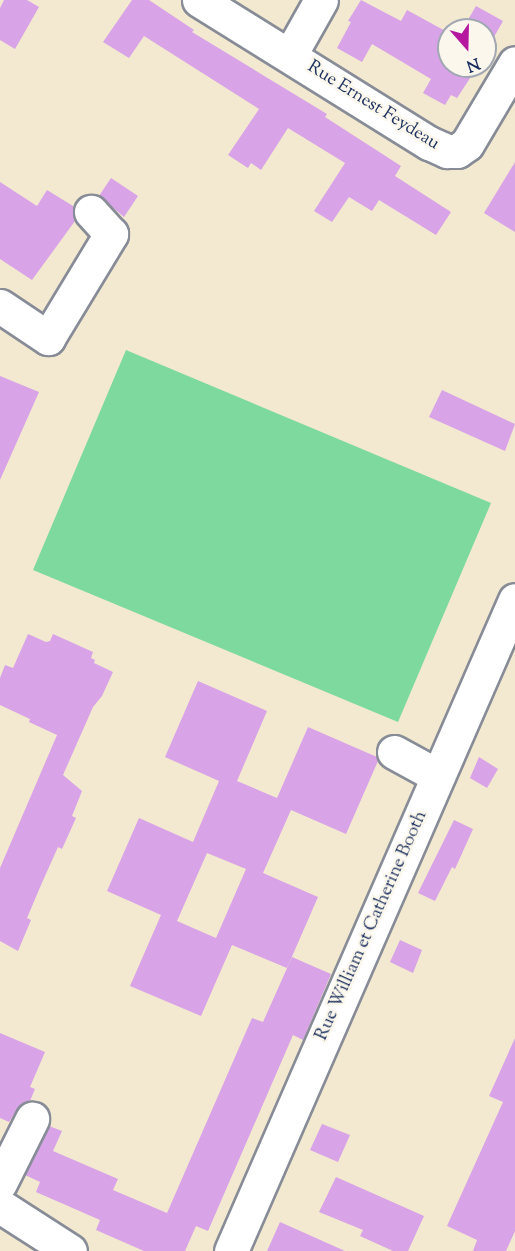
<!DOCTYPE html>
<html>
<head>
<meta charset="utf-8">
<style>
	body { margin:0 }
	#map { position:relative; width:515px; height:1251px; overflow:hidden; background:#f3e9d0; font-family:"Sorts Mill Goudy",serif }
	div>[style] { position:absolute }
	.green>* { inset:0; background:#7ed99f }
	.building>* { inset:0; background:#d8a3e7 }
	.roads { filter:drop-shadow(2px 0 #878c97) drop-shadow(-2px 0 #878c97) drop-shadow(0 2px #878c97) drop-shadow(0 -2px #878c97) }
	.minor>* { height:33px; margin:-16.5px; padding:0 16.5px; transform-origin:16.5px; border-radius:16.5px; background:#fff }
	span { translate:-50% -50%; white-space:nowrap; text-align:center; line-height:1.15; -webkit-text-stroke:5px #fbf7ec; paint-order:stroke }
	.street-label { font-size:18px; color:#1b2f5e }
	.north { position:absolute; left:437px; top:18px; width:60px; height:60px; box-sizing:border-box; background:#fbf7ec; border:2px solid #a1a7b3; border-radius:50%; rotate:160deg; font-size:16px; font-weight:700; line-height:24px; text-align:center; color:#1b2f5e }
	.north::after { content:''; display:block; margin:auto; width:21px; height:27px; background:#b5179e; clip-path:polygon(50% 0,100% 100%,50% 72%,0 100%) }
</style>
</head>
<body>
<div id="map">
	<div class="green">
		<i style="clip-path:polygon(126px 350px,491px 503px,398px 722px,33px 570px)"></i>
	</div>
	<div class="building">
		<i style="clip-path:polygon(4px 0,27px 0,39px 7px,15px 49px,0 40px,0 8px)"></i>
		<i style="clip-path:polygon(132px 0,149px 0,194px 30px,192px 32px,327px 114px,325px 117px,401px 166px,395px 176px,451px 212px,436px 235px,379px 200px,372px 211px,349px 197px,332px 222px,314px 211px,345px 163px,288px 128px,261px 170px,251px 163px,248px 168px,228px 155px,259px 109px,144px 36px,129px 58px,103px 42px)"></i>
		<i style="clip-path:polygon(361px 0,401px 21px,407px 10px,449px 33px,449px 66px,478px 66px,457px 98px,451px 95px,445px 105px,423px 93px,431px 79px,372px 44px,362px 62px,337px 48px,351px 22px,348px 21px)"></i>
		<i style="clip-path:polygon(476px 6px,503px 21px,485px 53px,485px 30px,462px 30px)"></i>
		<i style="clip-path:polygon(515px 162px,515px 232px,484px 213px)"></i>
		<i style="clip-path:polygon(111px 178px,138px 196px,124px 217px,99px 196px)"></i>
		<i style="clip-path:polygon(0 182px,37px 206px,47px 190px,73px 206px,75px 221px,32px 280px,0 259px)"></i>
		<i style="clip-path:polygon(0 376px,39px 392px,0 480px)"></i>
		<i style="clip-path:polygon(442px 390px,515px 424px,505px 451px,429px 417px)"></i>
		<i style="clip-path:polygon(28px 634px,46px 642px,50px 641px,53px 634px,93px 652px,91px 658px,95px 660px,94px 663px,113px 672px,102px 696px,93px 707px,63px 775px,82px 791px,72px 816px,76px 818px,62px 849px,58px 847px,41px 885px,27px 918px,31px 920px,18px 951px,0 941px,0 868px,57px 735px,29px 722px,30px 719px,0 705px,0 678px,5px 665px,13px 668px)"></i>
		<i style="clip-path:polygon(evenodd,198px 681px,267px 711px,237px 781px,277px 798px,308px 727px,377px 757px,378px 761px,346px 834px,291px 810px,263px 873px,318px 897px,287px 968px,232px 945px,201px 1016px,130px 986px,161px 915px,107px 891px,139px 818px,193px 842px,219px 781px,165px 757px,198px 681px,207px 853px,246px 869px,216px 938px,177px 921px,207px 853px)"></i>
		<i style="clip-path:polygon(479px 757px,498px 769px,487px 788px,470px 778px)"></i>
		<i style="clip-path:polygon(454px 820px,473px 829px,455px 869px,452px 867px,435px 901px,418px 893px)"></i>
		<i style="clip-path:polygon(400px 940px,422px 950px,413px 973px,390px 962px)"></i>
		<i style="clip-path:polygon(292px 957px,331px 974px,303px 1040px,293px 1035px,208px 1231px,196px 1226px,185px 1251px,144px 1251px,96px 1230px,100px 1220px,36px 1192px,40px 1182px,25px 1175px,49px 1126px,62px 1131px,53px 1151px,118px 1179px,113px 1190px,167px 1213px,252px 1018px,263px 1022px)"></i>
		<i style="clip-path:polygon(0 1033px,45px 1052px,30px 1087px,35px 1089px,30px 1101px,21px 1104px,9px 1122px,0 1118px)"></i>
		<i style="clip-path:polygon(515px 1038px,515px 1231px,506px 1251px,473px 1251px,477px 1240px,447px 1226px,503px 1102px,489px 1096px)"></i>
		<i style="clip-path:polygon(322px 1124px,350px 1135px,338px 1162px,310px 1150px)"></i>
		<i style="clip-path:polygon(336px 1177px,424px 1216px,408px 1251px,393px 1251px,360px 1236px,363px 1230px,319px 1212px)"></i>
		<i style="clip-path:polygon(280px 1222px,345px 1251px,267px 1251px)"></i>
	</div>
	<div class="roads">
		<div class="minor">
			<i style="left:199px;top:0;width:271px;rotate:31.9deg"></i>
			<i style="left:429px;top:143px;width:20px;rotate:24deg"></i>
			<i style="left:447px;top:151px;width:10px"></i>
			<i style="left:457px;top:151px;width:12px;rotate:-35deg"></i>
			<i style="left:467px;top:144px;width:94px;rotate:-59.3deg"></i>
			<i style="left:290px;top:55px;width:63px;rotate:-60.6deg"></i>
			<i style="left:0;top:306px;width:58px;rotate:33.7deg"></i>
			<i style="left:48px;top:338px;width:122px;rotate:-58.8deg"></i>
			<i style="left:111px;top:234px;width:30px;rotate:-132deg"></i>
			<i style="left:394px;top:752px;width:50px;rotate:28.6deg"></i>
			<i style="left:0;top:1183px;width:72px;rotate:-63.4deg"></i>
			<i style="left:0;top:1206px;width:83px;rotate:32.7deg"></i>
			<i style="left:231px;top:1251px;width:710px;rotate:-66.43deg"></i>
		</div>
	</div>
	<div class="street-label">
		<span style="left:373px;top:106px;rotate:32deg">Rue Ernest Feydeau</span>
		<span style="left:372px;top:926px;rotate:-66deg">Rue William et Catherine Booth</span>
	</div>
	<div class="north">N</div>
</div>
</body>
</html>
